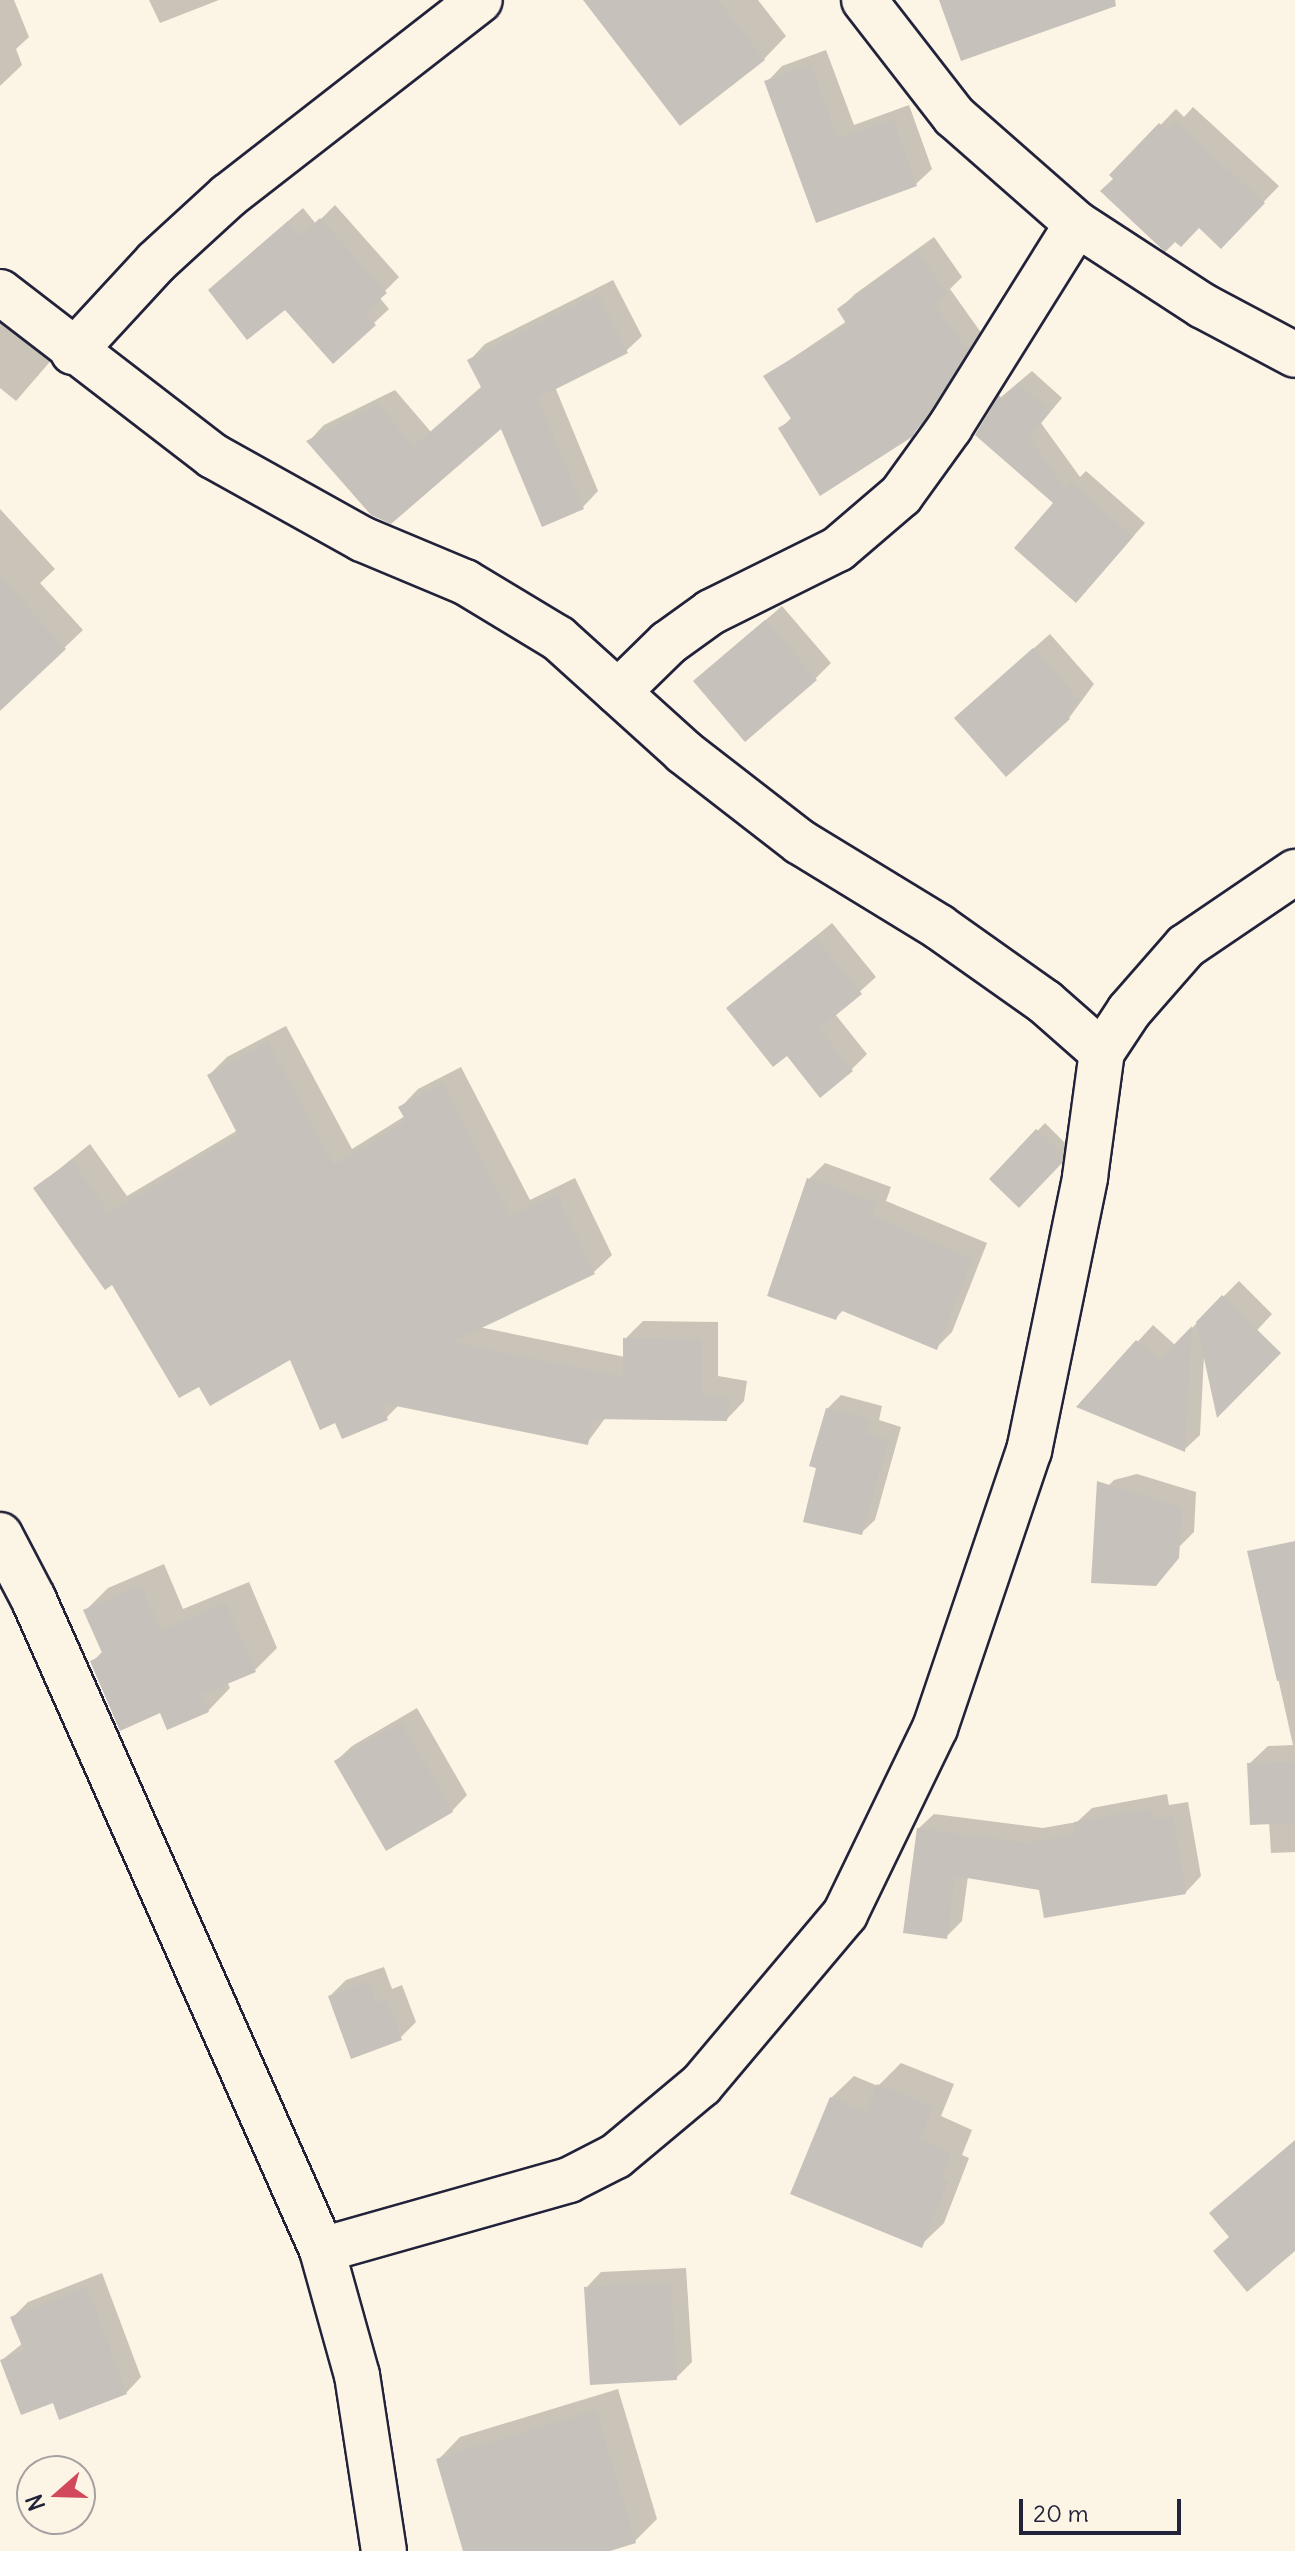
<!DOCTYPE html>
<html>
<head>
<meta charset="utf-8">
<style>
	body { margin:0 }
	#map { position:relative; width:1295px; height:2551px; overflow:hidden; background:#fcf5e5; font-family:Delius,sans-serif }
	div>[style] { position:absolute }
	.shadow>* { inset:0; background:#0003 }
	.building>* { inset:0; background:#c6c1bb }
	.roads { filter:drop-shadow(2px 0 #22223b) drop-shadow(-2px 0 #22223b) drop-shadow(0 2px #22223b) drop-shadow(0 -2px #22223b) }
	.minor>* { height:44px; margin:-22px; padding:0 22px; transform-origin:22px; border-radius:22px; background:#fcf5e5 }
	span { translate:-50% -50%; white-space:nowrap; text-align:center; line-height:1.15; -webkit-text-stroke:7px #fcf5e5; paint-order:stroke }
	.north { position:absolute; left:16px; top:2455px; width:80px; height:80px; box-sizing:border-box; background:#fcf5e5; border:2px solid #a5a1a1; border-radius:50%; rotate:250deg; font-size:22px; font-weight:700; line-height:32px; text-align:center; color:#22223b }
	.north::after { content:''; display:block; margin:auto; width:28px; height:36px; background:#d1495b; clip-path:polygon(50% 0,100% 100%,50% 72%,0 100%) }
	.scale { position:absolute; left:1019px; top:2499px; width:162px; height:36px; box-sizing:border-box; border:4px solid #22223b; border-top:0; padding-left:10px; font-size:24px; line-height:28px; white-space:nowrap; color:#22223b; -webkit-text-stroke:6px #fcf5e5; paint-order:stroke }
</style>
</head>
<body>
<div id="map">
	<div class="shadow">
		<i style="clip-path:polygon(0 0,14px 0,29px 37px,16px 49px,22px 65px,0 86px)"></i>
		<i style="clip-path:polygon(149px 0,219px 0,160px 23px)"></i>
		<i style="clip-path:polygon(586px 0,758px 0,786px 36px,764px 59px)"></i>
		<i style="clip-path:polygon(826px 50px,854px 125px,909px 105px,932px 169px,916px 184px,817px 221px,767px 82px,782px 66px)"></i>
		<i style="clip-path:polygon(1193px 107px,1279px 186px,1221px 246px,1199px 226px,1112px 175px,1176px 109px,1184px 117px)"></i>
		<i style="clip-path:polygon(335px 205px,399px 277px,379px 297px,389px 309px,333px 361px,285px 307px,225px 276px,303px 208px,316px 224px)"></i>
		<i style="clip-path:polygon(934px 237px,962px 277px,950px 289px,982px 334px,928px 418px,911px 435px,780px 429px,792px 417px,766px 376px,847px 321px,839px 310px,855px 294px)"></i>
		<i style="clip-path:polygon(613px 280px,642px 336px,626px 351px,555px 387px,598px 491px,583px 507px,502px 426px,391px 522px,309px 441px,324px 425px,395px 390px,431px 432px,483px 386px,470px 360px,485px 344px)"></i>
		<i style="clip-path:polygon(0 299px,61px 349px,16px 401px,0 388px)"></i>
		<i style="clip-path:polygon(1032px 371px,1062px 398px,1041px 423px,1080px 477px,1086px 471px,1145px 523px,1089px 587px,1056px 503px,977px 434px,1001px 397px)"></i>
		<i style="clip-path:polygon(0 509px,55px 569px,40px 583px,83px 630px,0 709px)"></i>
		<i style="clip-path:polygon(782px 606px,831px 663px,815px 679px,712px 666px)"></i>
		<i style="clip-path:polygon(1050px 634px,1094px 684px,1069px 718px,972px 703px)"></i>
		<i style="clip-path:polygon(832px 923px,876px 977px,835px 1014px,867px 1054px,851px 1070px,787px 1053px,729px 1008px)"></i>
		<i style="clip-path:polygon(286px 1026px,352px 1149px,405px 1116px,401px 1107px,418px 1089px,461px 1067px,530px 1200px,575px 1178px,612px 1255px,594px 1272px,479px 1327px,625px 1357px,625px 1339px,643px 1321px,718px 1322px,718px 1376px,747px 1381px,744px 1401px,727px 1419px,606px 1417px,587px 1443px,399px 1405px,386px 1418px,336px 1421px,291px 1357px,199px 1384px,36px 1188px,90px 1144px,127px 1196px,238px 1130px,209px 1075px,227px 1057px)"></i>
		<i style="clip-path:polygon(1045px 1123px,1069px 1147px,1069px 1153px,1019px 1205px,992px 1178px)"></i>
		<i style="clip-path:polygon(825px 1163px,891px 1187px,886px 1201px,987px 1243px,952px 1332px,936px 1348px,844px 1309px,836px 1318px,809px 1179px)"></i>
		<i style="clip-path:polygon(1239px 1281px,1272px 1314px,1225px 1365px,1204px 1356px,1200px 1435px,1184px 1450px,1079px 1406px,1153px 1325px,1175px 1345px)"></i>
		<i style="clip-path:polygon(841px 1395px,882px 1406px,879px 1420px,901px 1427px,875px 1520px,861px 1533px,818px 1467px,827px 1409px)"></i>
		<i style="clip-path:polygon(1137px 1474px,1196px 1492px,1194px 1532px,1178px 1548px,1098px 1496px,1114px 1480px)"></i>
		<i style="clip-path:polygon(164px 1564px,183px 1609px,249px 1582px,277px 1648px,254px 1671px,227px 1682px,230px 1688px,208px 1711px,161px 1710px,93px 1661px,103px 1651px,86px 1610px,108px 1588px)"></i>
		<i style="clip-path:polygon(1295px 1577px,1295px 1852px,1271px 1853px,1269px 1822px,1249px 1764px,1268px 1746px,1293px 1745px,1260px 1598px)"></i>
		<i style="clip-path:polygon(417px 1708px,467px 1795px,452px 1811px,336px 1761px,352px 1746px)"></i>
		<i style="clip-path:polygon(1167px 1794px,1169px 1805px,1188px 1802px,1201px 1876px,1186px 1892px,1041px 1888px,968px 1876px,962px 1921px,946px 1937px,918px 1829px,934px 1814px,1043px 1828px,1077px 1822px,1092px 1808px)"></i>
		<i style="clip-path:polygon(384px 1967px,392px 1989px,402px 1985px,416px 2022px,400px 2038px,330px 1996px,346px 1980px)"></i>
		<i style="clip-path:polygon(901px 2063px,954px 2084px,941px 2116px,972px 2130px,962px 2155px,969px 2158px,944px 2223px,921px 2245px,831px 2098px,854px 2076px,878px 2086px)"></i>
		<i style="clip-path:polygon(686px 2268px,692px 2362px,676px 2378px,586px 2288px,601px 2272px)"></i>
		<i style="clip-path:polygon(102px 2273px,141px 2377px,126px 2393px,2px 2360px,23px 2343px,13px 2317px,28px 2302px)"></i>
		<i style="clip-path:polygon(618px 2389px,657px 2519px,635px 2541px,603px 2551px,465px 2551px,438px 2460px,460px 2437px)"></i>
	</div>
	<div class="building">
		<i style="clip-path:polygon(583px 0,718px 0,765px 60px,680px 126px)"></i>
		<i style="clip-path:polygon(939px 0,1115px 0,1116px 6px,961px 61px)"></i>
		<i style="clip-path:polygon(811px 64px,838px 139px,893px 119px,917px 186px,816px 223px,764px 81px)"></i>
		<i style="clip-path:polygon(1176px 122px,1265px 203px,1221px 249px,1199px 228px,1181px 247px,1175px 242px,1165px 252px,1100px 191px,1113px 179px,1109px 175px,1159px 123px,1168px 131px)"></i>
		<i style="clip-path:polygon(320px 218px,387px 293px,365px 312px,376px 325px,333px 364px,285px 310px,247px 340px,208px 290px,288px 221px,301px 236px)"></i>
		<i style="clip-path:polygon(917px 251px,948px 294px,934px 304px,968px 351px,912px 437px,820px 496px,778px 428px,792px 420px,763px 376px,847px 325px,837px 309px)"></i>
		<i style="clip-path:polygon(598px 294px,628px 353px,538px 398px,584px 509px,542px 527px,501px 429px,391px 524px,371px 515px,306px 441px,378px 404px,414px 446px,481px 387px,467px 360px)"></i>
		<i style="clip-path:polygon(1018px 383px,1050px 412px,1029px 438px,1066px 489px,1071px 482px,1133px 537px,1076px 603px,1014px 548px,1053px 503px,975px 435px,999px 395px,1003px 401px)"></i>
		<i style="clip-path:polygon(0 577px,66px 649px,0 711px)"></i>
		<i style="clip-path:polygon(765px 620px,817px 680px,745px 742px,693px 681px)"></i>
		<i style="clip-path:polygon(1033px 648px,1080px 701px,1066px 714px,1070px 719px,1006px 777px,954px 718px)"></i>
		<i style="clip-path:polygon(815px 937px,862px 994px,819px 1029px,853px 1071px,820px 1098px,787px 1056px,773px 1067px,726px 1008px)"></i>
		<i style="clip-path:polygon(268px 1042px,334px 1165px,406px 1121px,398px 1107px,443px 1083px,511px 1216px,557px 1194px,595px 1274px,452px 1342px,623px 1377px,623px 1338px,701px 1339px,701px 1393px,730px 1399px,727px 1421px,593px 1419px,588px 1445px,381px 1403px,388px 1420px,342px 1439px,335px 1423px,320px 1430px,290px 1360px,210px 1406px,199px 1387px,179px 1398px,112px 1285px,105px 1290px,33px 1188px,72px 1160px,109px 1213px,238px 1135px,207px 1075px)"></i>
		<i style="clip-path:polygon(1036px 1129px,1063px 1155px,1062px 1163px,1019px 1208px,989px 1179px)"></i>
		<i style="clip-path:polygon(807px 1178px,876px 1202px,872px 1216px,973px 1259px,937px 1350px,840px 1310px,836px 1320px,767px 1296px)"></i>
		<i style="clip-path:polygon(1222px 1295px,1281px 1353px,1217px 1418px,1196px 1322px)"></i>
		<i style="clip-path:polygon(1192px 1326px,1185px 1452px,1076px 1407px,1136px 1340px,1159px 1360px)"></i>
		<i style="clip-path:polygon(826px 1408px,870px 1419px,866px 1433px,889px 1440px,862px 1535px,803px 1522px,816px 1468px,809px 1466px)"></i>
		<i style="clip-path:polygon(1097px 1481px,1182px 1508px,1179px 1558px,1156px 1586px,1091px 1583px)"></i>
		<i style="clip-path:polygon(1295px 1541px,1295px 1679px,1277px 1681px,1247px 1551px)"></i>
		<i style="clip-path:polygon(141px 1585px,161px 1630px,226px 1603px,256px 1672px,201px 1695px,209px 1712px,167px 1730px,160px 1713px,120px 1731px,90px 1661px,103px 1655px,83px 1610px)"></i>
		<i style="clip-path:polygon(401px 1722px,453px 1812px,386px 1851px,334px 1761px)"></i>
		<i style="clip-path:polygon(1295px 1762px,1295px 1823px,1250px 1825px,1247px 1763px)"></i>
		<i style="clip-path:polygon(1152px 1809px,1154px 1819px,1173px 1816px,1186px 1894px,1044px 1918px,1039px 1890px,955px 1876px,947px 1939px,903px 1933px,917px 1828px,1026px 1843px,1076px 1834px,1074px 1822px)"></i>
		<i style="clip-path:polygon(368px 1981px,376px 2003px,387px 1999px,402px 2040px,351px 2059px,328px 1996px)"></i>
		<i style="clip-path:polygon(877px 2084px,933px 2107px,920px 2139px,951px 2153px,941px 2177px,948px 2181px,922px 2248px,790px 2194px,830px 2097px,866px 2112px)"></i>
		<i style="clip-path:polygon(1295px 2140px,1295px 2251px,1247px 2292px,1213px 2251px,1229px 2237px,1209px 2213px)"></i>
		<i style="clip-path:polygon(671px 2283px,677px 2380px,590px 2385px,584px 2287px)"></i>
		<i style="clip-path:polygon(87px 2287px,127px 2394px,59px 2420px,53px 2403px,21px 2415px,0 2360px,24px 2351px,10px 2317px)"></i>
		<i style="clip-path:polygon(596px 2410px,636px 2543px,610px 2551px,463px 2551px,436px 2459px)"></i>
	</div>
	<div class="roads">
		<div class="minor">
			<i style="left:864px;top:0;width:147px;rotate:52.2deg"></i>
			<i style="left:954px;top:116px;width:164px;rotate:41.3deg"></i>
			<i style="left:1077px;top:224px;width:150px;rotate:33.1deg"></i>
			<i style="left:1203px;top:306px;width:104px;rotate:28deg"></i>
			<i style="left:0;top:292px;width:269px;rotate:37.6deg"></i>
			<i style="left:213px;top:456px;width:171px;rotate:29.1deg"></i>
			<i style="left:362px;top:539px;width:112px;rotate:22.7deg"></i>
			<i style="left:465px;top:582px;width:109px;rotate:31.1deg"></i>
			<i style="left:558px;top:638px;width:170px;rotate:42.1deg"></i>
			<i style="left:684px;top:752px;width:147px;rotate:37.8deg"></i>
			<i style="left:800px;top:842px;width:163px;rotate:31.4deg"></i>
			<i style="left:939px;top:927px;width:130px;rotate:35.3deg"></i>
			<i style="left:1045px;top:1002px;width:76px;rotate:41.3deg"></i>
			<i style="left:73px;top:352px;width:122px;rotate:-47.3deg"></i>
			<i style="left:156px;top:262px;width:98px;rotate:-42.5deg"></i>
			<i style="left:228px;top:196px;width:319px;rotate:-37.9deg"></i>
			<i style="left:618px;top:692px;width:70px;rotate:-44.4deg"></i>
			<i style="left:668px;top:643px;width:53px;rotate:-35.8deg"></i>
			<i style="left:711px;top:612px;width:142px;rotate:-26.4deg"></i>
			<i style="left:838px;top:549px;width:83px;rotate:-40.6deg"></i>
			<i style="left:901px;top:495px;width:84px;rotate:-54.2deg"></i>
			<i style="left:950px;top:427px;width:239px;rotate:-58deg"></i>
			<i style="left:0;top:1535px;width:71px;rotate:62.4deg"></i>
			<i style="left:33px;top:1598px;width:713px;rotate:66.09deg"></i>
			<i style="left:322px;top:2250px;width:130px;rotate:74.4deg"></i>
			<i style="left:357px;top:2375px;width:178px;rotate:81.3deg"></i>
			<i style="left:322px;top:2250px;width:257px;rotate:-15.8deg"></i>
			<i style="left:569px;top:2180px;width:53px;rotate:-27.1deg"></i>
			<i style="left:616px;top:2156px;width:111px;rotate:-39.9deg"></i>
			<i style="left:701px;top:2085px;width:224px;rotate:-49.9deg"></i>
			<i style="left:845px;top:1914px;width:207px;rotate:-64.2deg"></i>
			<i style="left:935px;top:1728px;width:293px;rotate:-71.3deg"></i>
			<i style="left:1029px;top:1451px;width:280px;rotate:-78.4deg"></i>
			<i style="left:1085px;top:1177px;width:126px;rotate:-82.3deg"></i>
			<i style="left:1102px;top:1052px;width:49px;rotate:-56.6deg"></i>
			<i style="left:1129px;top:1011px;width:86px;rotate:-48.8deg"></i>
			<i style="left:1186px;top:946px;width:132px;rotate:-34.2deg"></i>
		</div>
	</div>
	<div class="north">N</div>
	<div class="scale">20 m</div>
</div>
</body>
</html>
